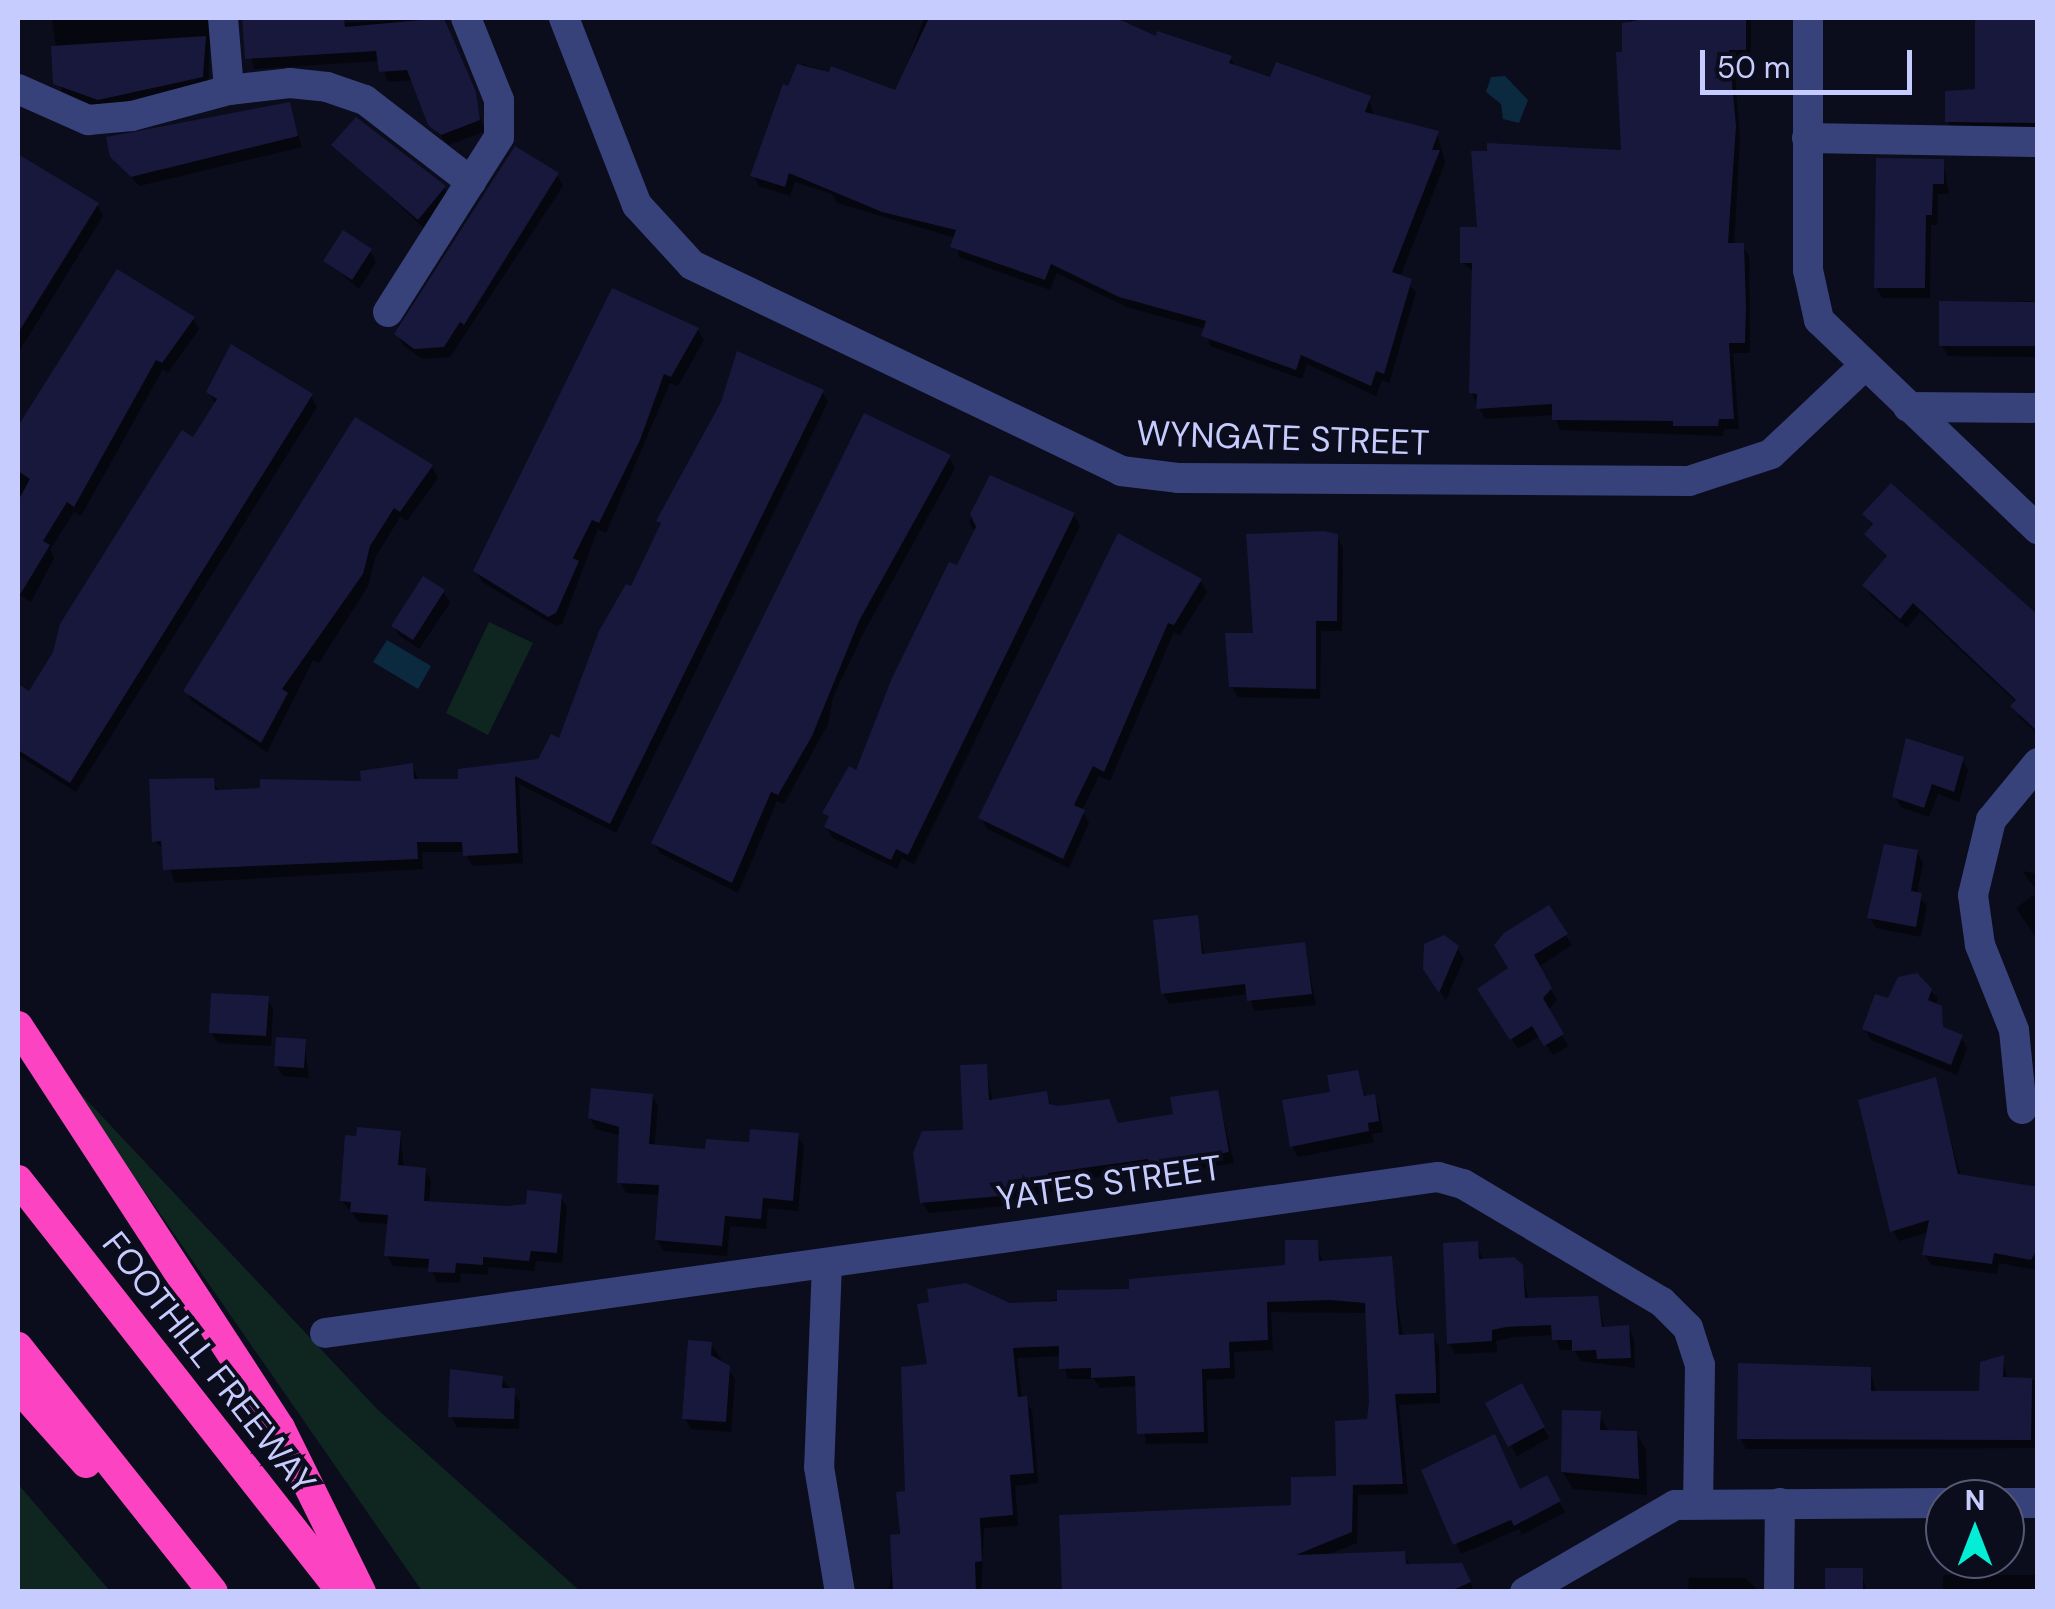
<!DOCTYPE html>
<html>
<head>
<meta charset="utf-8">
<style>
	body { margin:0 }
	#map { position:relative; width:2055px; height:1609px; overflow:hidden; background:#0b0c1c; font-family:"DM Sans",sans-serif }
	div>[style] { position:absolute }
	.green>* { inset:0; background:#0f2620 }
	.water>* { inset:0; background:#0c2a3f }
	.shadow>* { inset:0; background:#0007 }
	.building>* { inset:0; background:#18183c }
	.minor>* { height:30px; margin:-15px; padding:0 15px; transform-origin:15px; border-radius:15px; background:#37427a }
	.highway>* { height:30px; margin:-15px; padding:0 15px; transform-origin:15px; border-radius:15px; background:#fc44c2 }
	span { translate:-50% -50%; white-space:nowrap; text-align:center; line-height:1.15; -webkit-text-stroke:8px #0b0c1c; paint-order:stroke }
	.street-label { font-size:35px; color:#c7ccfe }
	.frame { position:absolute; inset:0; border:20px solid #c7ccfe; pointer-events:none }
	.north { position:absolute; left:1925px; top:1479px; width:100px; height:100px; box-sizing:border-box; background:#0b0c1c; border:2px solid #565976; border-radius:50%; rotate:0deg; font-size:28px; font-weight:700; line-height:40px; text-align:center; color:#c7ccfe }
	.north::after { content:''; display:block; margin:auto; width:35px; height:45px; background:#04eed5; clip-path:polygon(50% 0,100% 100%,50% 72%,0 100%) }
	.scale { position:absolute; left:1700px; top:50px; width:212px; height:45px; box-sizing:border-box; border:5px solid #c7ccfe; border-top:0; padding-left:12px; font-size:30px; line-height:35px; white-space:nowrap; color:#c7ccfe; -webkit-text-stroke:8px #0b0c1c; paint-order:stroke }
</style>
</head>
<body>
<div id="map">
	<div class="green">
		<i style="clip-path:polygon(489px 622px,533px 643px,488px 735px,446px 713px)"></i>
		<i style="clip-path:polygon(65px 1077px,377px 1409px,580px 1591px,422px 1591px)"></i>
		<i style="clip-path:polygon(18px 1484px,110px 1591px,111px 1591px,18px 1591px)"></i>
	</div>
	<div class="water">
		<i style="clip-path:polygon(1505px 76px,1528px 100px,1519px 123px,1503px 119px,1501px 104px,1486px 92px,1491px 77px)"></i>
		<i style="clip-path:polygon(387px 640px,431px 666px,418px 689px,373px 662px)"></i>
	</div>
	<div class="shadow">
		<i style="clip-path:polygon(52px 18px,217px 18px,211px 22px,208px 88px,106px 110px,62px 95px)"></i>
		<i style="clip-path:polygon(243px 18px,295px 18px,296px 25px,445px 18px,485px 131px,449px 145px,430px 124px,414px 80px,388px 82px,380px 61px,254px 69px)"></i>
		<i style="clip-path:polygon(924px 18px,1123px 18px,1122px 27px,1230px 58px,1236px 68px,1272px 80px,1369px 98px,1373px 116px,1437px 133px,1445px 163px,1400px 277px,1416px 292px,1389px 383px,1382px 380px,1376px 396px,1307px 364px,1302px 379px,1210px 346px,1206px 329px,1127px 307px,1057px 273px,1050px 290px,959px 257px,956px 238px,837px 203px,832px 194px,795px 182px,790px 196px,759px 186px,753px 175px,803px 64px,897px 93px)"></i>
		<i style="clip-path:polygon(1628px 18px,1751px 18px,1751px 60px,1734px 60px,1740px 139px,1734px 245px,1742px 245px,1749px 256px,1750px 353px,1733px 353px,1739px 429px,1724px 429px,1723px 436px,1560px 430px,1554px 415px,1485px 419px,1471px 392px,1475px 273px,1462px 262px,1480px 229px,1624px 153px)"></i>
		<i style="clip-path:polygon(1978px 18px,2038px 18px,2038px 139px,1957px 138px,1948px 121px,1977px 92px)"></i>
		<i style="clip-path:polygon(289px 105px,302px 147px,139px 186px,112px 156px)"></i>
		<i style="clip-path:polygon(334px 145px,444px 188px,450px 198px,425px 229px)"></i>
		<i style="clip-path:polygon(20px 159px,97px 205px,103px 216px,18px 353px)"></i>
		<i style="clip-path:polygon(1943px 162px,1949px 194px,1938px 194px,1937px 225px,1931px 225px,1930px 298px,1882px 298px,1876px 287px)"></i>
		<i style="clip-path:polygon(557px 175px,563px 186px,450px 357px,422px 359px,403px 345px,397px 334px)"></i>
		<i style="clip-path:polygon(370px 251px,376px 262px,359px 289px,326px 261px)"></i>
		<i style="clip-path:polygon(118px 272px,193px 319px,199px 329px,168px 373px,163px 369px,81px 516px,74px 512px,50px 550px,54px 558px,31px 602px,18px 594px,18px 431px)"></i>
		<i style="clip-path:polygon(2038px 301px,2038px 357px,1948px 356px,1942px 346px,1942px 303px)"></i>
		<i style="clip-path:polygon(698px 330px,704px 340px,678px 386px,670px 383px,606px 533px,598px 529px,562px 624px,556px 626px,482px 582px,476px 571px)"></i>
		<i style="clip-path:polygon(208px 392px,311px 396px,317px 407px,76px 792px,18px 755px,18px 697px,22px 690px,29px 695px,193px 440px,215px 403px)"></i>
		<i style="clip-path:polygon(822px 392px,828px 402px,616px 833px,519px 784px,523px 863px,472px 866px,465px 852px,422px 852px,423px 869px,175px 883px,165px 851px,155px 841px,213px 781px,219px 792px,363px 784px,412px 765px,419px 782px,461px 782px,540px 762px,561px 742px,662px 527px,658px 521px)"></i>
		<i style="clip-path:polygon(866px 416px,949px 457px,955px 468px,864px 632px,833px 697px,828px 724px,784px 804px,777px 801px,738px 893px,660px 853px,654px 843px)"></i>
		<i style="clip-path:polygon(432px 467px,438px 478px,407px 521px,400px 517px,375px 558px,368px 586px,319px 663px,313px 660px,267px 752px,192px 701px,186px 691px)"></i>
		<i style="clip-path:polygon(991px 478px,1074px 515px,1080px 526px,914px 865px,902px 858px,897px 869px,833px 838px,826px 827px,976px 533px,969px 522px)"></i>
		<i style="clip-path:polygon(1865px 515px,2038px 620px,2038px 734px,2019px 717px,2017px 703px,1920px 612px,1907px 628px,1871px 596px,1865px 585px,1888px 559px,1867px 534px,1873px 527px)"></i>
		<i style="clip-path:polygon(1337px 537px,1343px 548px,1342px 631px,1321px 631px,1320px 699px,1238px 697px,1232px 686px,1256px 635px)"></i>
		<i style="clip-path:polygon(1200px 581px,1207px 592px,1180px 635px,1174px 632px,1110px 781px,1099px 776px,1082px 811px,1089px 823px,1069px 868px,987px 829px,981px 818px)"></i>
		<i style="clip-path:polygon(443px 592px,450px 603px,419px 649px,400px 636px,393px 626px)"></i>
		<i style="clip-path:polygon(1962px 759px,1968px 770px,1959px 802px,1938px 794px,1929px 817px,1901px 807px,1895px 796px)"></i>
		<i style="clip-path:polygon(1917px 852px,1923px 863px,1917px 894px,1927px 906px,1921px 937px,1876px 928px,1870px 918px)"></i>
		<i style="clip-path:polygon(2023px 871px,2038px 874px,2038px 892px,2027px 878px)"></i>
		<i style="clip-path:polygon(2034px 895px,2038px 900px,2038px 941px,2016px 908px)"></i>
		<i style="clip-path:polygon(1548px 908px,1572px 945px,1538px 967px,1557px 1000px,1548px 1010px,1568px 1046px,1553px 1055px,1540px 1036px,1518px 1049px,1486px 1000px)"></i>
		<i style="clip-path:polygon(1196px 918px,1205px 956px,1304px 945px,1316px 1005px,1255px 1011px,1248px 994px,1169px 1004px,1163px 993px)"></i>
		<i style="clip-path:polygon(1457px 948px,1464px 959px,1446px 1000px,1432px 980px)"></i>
		<i style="clip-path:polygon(1916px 976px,1938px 998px,1929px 1021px,1961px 1037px,1967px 1048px,1957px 1075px,1871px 1040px,1865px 1029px)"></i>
		<i style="clip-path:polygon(267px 998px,273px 1009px,271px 1046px,218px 1043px,211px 1032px)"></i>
		<i style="clip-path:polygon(304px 1041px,309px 1078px,283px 1076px,277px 1066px)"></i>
		<i style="clip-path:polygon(985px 1066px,993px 1102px,1045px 1094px,1052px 1107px,1118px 1125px,1176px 1117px,1217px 1092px,1234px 1163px,1158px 1177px,1154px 1170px,1052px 1183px,1053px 1192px,1005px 1200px,1005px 1206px,929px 1213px,922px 1202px,966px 1132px)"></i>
		<i style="clip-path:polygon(1357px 1073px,1366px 1098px,1373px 1096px,1379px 1107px,1383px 1132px,1372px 1134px,1374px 1142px,1298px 1157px,1292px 1146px)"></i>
		<i style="clip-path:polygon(1934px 1080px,1961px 1177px,2038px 1190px,2037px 1270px,1999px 1263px,1997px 1274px,1931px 1265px,1925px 1255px,1929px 1232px,1899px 1241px,1893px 1231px)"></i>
		<i style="clip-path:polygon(652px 1096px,658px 1107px,654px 1147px,707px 1152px,798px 1136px,804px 1147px,798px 1211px,768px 1208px,766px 1229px,730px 1226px,727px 1256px,664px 1251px,657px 1240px,661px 1195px,626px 1193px,620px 1182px,622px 1136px,596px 1129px,590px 1118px)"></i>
		<i style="clip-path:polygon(400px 1133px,404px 1168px,425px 1170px,431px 1181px,429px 1204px,528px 1207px,560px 1196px,567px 1207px,562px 1263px,536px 1261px,534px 1271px,488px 1267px,488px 1275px,461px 1273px,460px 1283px,437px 1282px,431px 1268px,393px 1266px,387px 1255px,389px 1224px,359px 1222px,342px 1201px)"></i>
		<i style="clip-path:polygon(1316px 1243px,1323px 1263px,1390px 1259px,1403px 1337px,1433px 1336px,1439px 1347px,1440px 1403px,1399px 1405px,1408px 1494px,1358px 1495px,1357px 1543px,1324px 1556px,1404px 1554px,1410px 1565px,1468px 1576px,1474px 1592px,1065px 1592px,1294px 1507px,1339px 1479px,1370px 1421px,1367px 1313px,1271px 1312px,1273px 1350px,1234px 1352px,1235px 1378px,1206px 1380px,1208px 1443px,1146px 1444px,1138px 1386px,1100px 1388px,1094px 1379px,1068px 1379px,1061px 1356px,1017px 1358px,1022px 1399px,1032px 1410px,1038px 1483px,1015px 1486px,1018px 1526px,984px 1528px,981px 1592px,888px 1592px,930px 1366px,1009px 1306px,1287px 1267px)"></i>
		<i style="clip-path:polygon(1477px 1244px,1483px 1261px,1521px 1267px,1529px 1300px,1596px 1298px,1605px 1329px,1628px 1328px,1634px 1339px,1635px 1368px,1581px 1361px,1574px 1350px,1560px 1350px,1554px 1335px,1513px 1337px,1496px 1341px,1497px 1352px,1455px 1354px,1449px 1343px)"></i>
		<i style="clip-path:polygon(711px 1345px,735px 1379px,731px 1432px,691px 1429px,685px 1418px)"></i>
		<i style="clip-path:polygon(2002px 1358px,2008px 1380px,2038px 1380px,2038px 1448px,1746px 1449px,1740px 1438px,1870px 1370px,1876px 1393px,1981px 1393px)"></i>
		<i style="clip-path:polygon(501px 1378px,520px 1402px,519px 1429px,457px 1427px,451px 1416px)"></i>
		<i style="clip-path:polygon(1521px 1386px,1549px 1438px,1517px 1456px,1488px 1404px)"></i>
		<i style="clip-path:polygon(1599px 1413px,1609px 1433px,1636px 1433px,1646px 1450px,1647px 1495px,1573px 1489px,1563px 1472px)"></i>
		<i style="clip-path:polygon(1424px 1471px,1520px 1492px,1546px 1479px,1565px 1512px,1522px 1535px,1519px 1529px,1461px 1554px)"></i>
		<i style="clip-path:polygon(1861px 1570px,1867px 1592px,1827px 1592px)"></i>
		<i style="clip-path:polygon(1943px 1575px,2038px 1575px,2038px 1592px,1943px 1592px)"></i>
		<i style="clip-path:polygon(1689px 1578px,1745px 1578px,1760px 1592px,1688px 1592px)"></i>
	</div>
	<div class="building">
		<i style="clip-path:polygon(242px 18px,344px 19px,345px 27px,444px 18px,476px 92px,480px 120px,441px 135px,428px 125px,407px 70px,379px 72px,376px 51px,245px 59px)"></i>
		<i style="clip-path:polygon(929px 18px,1116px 18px,1156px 36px,1157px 31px,1232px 56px,1229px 63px,1270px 77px,1276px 62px,1310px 74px,1371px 96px,1365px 112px,1439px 131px,1432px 150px,1440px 150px,1392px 272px,1412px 279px,1384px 374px,1376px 371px,1371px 386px,1301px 355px,1296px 370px,1201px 336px,1206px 321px,1119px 297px,1051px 264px,1045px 280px,950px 247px,956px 230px,882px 212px,789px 173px,785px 187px,750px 176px,783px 84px,788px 86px,797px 64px,829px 72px,831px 66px,895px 90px)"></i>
		<i style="clip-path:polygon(1649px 18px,1746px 18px,1746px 50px,1729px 50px,1736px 126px,1728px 243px,1744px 243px,1746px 307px,1745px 343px,1729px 343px,1734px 419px,1719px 419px,1718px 426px,1673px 426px,1673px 421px,1552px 420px,1552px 404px,1476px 409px,1477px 394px,1469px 393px,1472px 263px,1460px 263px,1460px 227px,1477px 227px,1471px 151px,1487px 151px,1487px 143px,1621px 150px,1616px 52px,1622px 52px,1622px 23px)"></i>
		<i style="clip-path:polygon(1975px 18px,2038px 18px,2038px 123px,1945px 122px,1945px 91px,1975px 89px)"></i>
		<i style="clip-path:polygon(206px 36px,203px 77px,98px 100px,53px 84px,51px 46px)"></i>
		<i style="clip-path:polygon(290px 102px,298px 136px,131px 177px,110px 157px,106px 137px)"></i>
		<i style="clip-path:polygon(356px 117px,446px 186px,418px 220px,331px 145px)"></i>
		<i style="clip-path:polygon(515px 146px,559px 173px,464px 325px,460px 322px,444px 347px,414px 349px,394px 334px)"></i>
		<i style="clip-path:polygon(18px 154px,99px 203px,18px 333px)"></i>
		<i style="clip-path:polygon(1876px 158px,1944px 159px,1944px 184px,1933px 184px,1932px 215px,1926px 215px,1925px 288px,1874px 288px)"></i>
		<i style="clip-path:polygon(343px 230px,372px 249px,352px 280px,323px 261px)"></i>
		<i style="clip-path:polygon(117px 269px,195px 317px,162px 363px,156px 360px,74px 507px,67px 502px,43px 541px,50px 545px,18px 598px,18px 501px,30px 479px,18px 471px,18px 426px)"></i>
		<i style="clip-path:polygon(612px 288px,699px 328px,671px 377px,664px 374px,640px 440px,599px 523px,592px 520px,573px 558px,579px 561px,556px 613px,548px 617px,473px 571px)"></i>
		<i style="clip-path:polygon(1939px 301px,2038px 302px,2038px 346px,1939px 346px)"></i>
		<i style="clip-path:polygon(231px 344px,313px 394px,70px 783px,18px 750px,18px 684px,29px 691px,53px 652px,60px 624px,167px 453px,182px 430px,193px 437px,217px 399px,206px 392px)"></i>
		<i style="clip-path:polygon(737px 351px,824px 390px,610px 824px,515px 776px,518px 853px,463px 856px,462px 842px,417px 842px,418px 859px,163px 870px,161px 841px,152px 842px,149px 779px,214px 778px,215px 790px,260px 788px,260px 779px,361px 781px,360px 771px,413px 763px,414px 779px,458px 779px,458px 769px,538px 759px,551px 734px,559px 738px,599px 631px,626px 584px,631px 586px,661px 523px,656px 521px,721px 402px)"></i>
		<i style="clip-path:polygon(864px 413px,951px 455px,859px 621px,812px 736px,778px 795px,771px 792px,732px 883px,651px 843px)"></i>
		<i style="clip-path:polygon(355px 417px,433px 465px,400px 512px,394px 508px,370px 546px,363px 574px,282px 689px,288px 693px,261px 743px,183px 691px)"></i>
		<i style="clip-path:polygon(990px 475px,1075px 513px,908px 855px,896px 849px,891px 860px,824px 827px,829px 816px,822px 813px,849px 766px,856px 770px,892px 678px,949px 562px,957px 565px,976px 527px,970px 514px)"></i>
		<i style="clip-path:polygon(1891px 483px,2038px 615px,2038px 732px,2010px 706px,2016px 700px,1913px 603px,1900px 619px,1862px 585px,1887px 556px,1864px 534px,1873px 524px,1862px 514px)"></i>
		<i style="clip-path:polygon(1324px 531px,1338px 534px,1337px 621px,1316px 621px,1316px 689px,1229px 687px,1225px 633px,1253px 633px,1246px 534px)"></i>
		<i style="clip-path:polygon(1118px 533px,1202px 579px,1174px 625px,1168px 623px,1104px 772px,1093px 766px,1074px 805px,1085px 810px,1063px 859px,978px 818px)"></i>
		<i style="clip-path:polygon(423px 576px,445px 590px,413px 640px,391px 626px)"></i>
		<i style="clip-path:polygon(1906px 738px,1964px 757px,1954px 792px,1932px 784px,1924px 808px,1892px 797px)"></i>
		<i style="clip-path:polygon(1884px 844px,1918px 850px,1911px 891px,1922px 893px,1916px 927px,1867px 918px)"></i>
		<i style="clip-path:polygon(1549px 905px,1568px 934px,1534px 955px,1552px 988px,1543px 998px,1564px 1034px,1544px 1046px,1532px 1026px,1510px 1040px,1477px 989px,1508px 968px,1494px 945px,1504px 933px)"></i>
		<i style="clip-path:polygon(1198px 915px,1202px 954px,1305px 942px,1312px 994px,1247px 1001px,1245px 984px,1161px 994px,1153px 920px)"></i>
		<i style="clip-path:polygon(1444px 935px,1459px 946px,1439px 993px,1423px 969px,1424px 944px)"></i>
		<i style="clip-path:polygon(1917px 973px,1932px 989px,1928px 1000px,1942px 1006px,1943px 1027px,1963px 1035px,1951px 1065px,1862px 1029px,1875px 994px,1888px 998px,1898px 977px)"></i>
		<i style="clip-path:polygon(211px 993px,269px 996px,266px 1036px,209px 1033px)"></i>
		<i style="clip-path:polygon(276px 1037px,306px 1039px,304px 1068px,274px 1066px)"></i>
		<i style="clip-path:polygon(987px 1064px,989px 1100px,1047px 1091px,1049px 1104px,1058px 1106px,1109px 1099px,1118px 1123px,1173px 1114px,1170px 1097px,1218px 1090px,1229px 1152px,1149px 1167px,1148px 1159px,1048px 1173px,1049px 1181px,1000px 1189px,1001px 1196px,920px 1203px,913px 1153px,922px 1131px,963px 1130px,960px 1065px)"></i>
		<i style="clip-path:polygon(1358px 1070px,1364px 1096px,1375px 1094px,1379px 1121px,1368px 1123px,1369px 1131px,1290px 1147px,1282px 1100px,1330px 1092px,1327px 1075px)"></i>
		<i style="clip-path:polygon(1936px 1077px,1958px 1174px,2038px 1187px,2038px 1248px,2031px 1260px,1994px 1253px,1992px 1264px,1922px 1255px,1929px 1220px,1890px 1232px,1858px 1100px)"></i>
		<i style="clip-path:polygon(591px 1088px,653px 1094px,649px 1144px,705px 1149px,706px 1139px,749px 1142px,750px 1129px,799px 1133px,793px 1201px,763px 1198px,761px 1219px,725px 1216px,722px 1246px,655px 1240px,659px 1185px,617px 1183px,619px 1127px,588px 1118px)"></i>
		<i style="clip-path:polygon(357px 1127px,401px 1131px,398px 1165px,426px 1168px,424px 1201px,507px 1206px,526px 1204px,527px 1190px,562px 1194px,557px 1253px,531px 1251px,529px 1261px,483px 1257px,483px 1265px,456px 1263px,455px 1273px,428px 1272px,429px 1259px,384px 1256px,388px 1215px,350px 1212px,351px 1202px,340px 1201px,345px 1135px,356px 1136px)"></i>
		<i style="clip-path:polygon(1285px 1240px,1318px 1240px,1319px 1261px,1392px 1256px,1399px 1335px,1434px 1333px,1436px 1377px,1436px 1393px,1395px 1394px,1403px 1484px,1353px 1485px,1352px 1532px,1296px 1555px,1405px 1551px,1406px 1564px,1462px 1563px,1471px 1582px,1448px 1592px,1062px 1592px,1059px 1515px,1291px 1505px,1291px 1477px,1336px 1476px,1335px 1421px,1367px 1419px,1369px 1401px,1365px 1303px,1330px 1300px,1267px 1302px,1268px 1340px,1229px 1342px,1230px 1368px,1202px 1369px,1204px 1432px,1137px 1434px,1135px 1376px,1091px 1378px,1091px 1368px,1059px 1369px,1059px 1346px,1013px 1348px,1018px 1397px,1027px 1396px,1034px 1473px,1010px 1475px,1013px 1515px,980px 1518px,982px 1561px,975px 1562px,976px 1592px,893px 1592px,890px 1535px,900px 1534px,896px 1492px,905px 1491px,901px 1367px,927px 1364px,917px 1304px,929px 1302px,927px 1289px,966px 1283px,1010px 1303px,1057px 1301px,1057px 1290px,1129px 1289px,1129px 1279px,1285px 1265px)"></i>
		<i style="clip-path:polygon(1478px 1241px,1479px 1259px,1514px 1257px,1523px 1265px,1525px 1298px,1598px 1296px,1602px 1327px,1629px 1325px,1631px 1358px,1597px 1359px,1596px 1350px,1572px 1351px,1572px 1340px,1552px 1340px,1551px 1325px,1506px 1327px,1492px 1330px,1492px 1341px,1447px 1344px,1443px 1243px)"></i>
		<i style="clip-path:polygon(688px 1340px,712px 1342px,711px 1355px,730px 1366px,726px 1422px,682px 1419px)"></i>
		<i style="clip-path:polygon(2004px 1355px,2003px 1377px,2032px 1378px,2031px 1440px,1737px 1439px,1738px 1363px,1871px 1367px,1871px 1391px,1979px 1391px,1980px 1362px)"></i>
		<i style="clip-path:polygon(450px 1369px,503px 1376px,502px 1388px,515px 1388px,514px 1419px,448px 1417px)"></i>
		<i style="clip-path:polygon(1522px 1383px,1545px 1427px,1508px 1447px,1485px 1403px)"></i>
		<i style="clip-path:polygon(1562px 1410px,1601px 1411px,1600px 1430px,1637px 1431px,1639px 1479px,1561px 1472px)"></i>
		<i style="clip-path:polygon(1495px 1434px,1520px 1489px,1547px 1475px,1561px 1501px,1514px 1526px,1511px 1520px,1453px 1545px,1421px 1470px)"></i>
		<i style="clip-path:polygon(1825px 1568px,1863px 1568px,1863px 1592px,1825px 1592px)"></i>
	</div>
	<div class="minor">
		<i style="left:223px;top:18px;width:72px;rotate:85.2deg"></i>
		<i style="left:564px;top:18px;width:201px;rotate:68.7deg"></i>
		<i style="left:637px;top:205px;width:81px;rotate:47.5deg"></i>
		<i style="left:692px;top:265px;width:476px;rotate:25.6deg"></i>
		<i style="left:1121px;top:471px;width:57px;rotate:7deg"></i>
		<i style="left:1178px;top:478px;width:511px;rotate:0.34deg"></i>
		<i style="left:1689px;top:481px;width:86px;rotate:-18.2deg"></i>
		<i style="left:1771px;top:454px;width:127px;rotate:-43.4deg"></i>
		<i style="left:1808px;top:18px;width:252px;rotate:90deg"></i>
		<i style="left:1808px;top:270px;width:51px;rotate:77.6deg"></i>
		<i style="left:1819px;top:320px;width:303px;rotate:43.7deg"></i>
		<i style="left:18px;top:89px;width:77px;rotate:23.9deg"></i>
		<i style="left:88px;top:120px;width:44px;rotate:-5.2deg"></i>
		<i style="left:132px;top:116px;width:100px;rotate:-15deg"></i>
		<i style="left:229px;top:90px;width:61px;rotate:-6.5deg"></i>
		<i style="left:290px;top:83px;width:37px;rotate:6deg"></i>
		<i style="left:327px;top:87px;width:40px;rotate:18.9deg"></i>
		<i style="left:365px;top:100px;width:134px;rotate:37.7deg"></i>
		<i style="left:1807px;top:138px;width:231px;rotate:1deg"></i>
		<i style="left:388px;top:312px;width:207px;rotate:-57.6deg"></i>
		<i style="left:499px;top:137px;width:37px;rotate:-90deg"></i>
		<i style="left:499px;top:100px;width:88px;rotate:-111.9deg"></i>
		<i style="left:1908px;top:407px;width:130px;rotate:0.4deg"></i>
		<i style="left:2022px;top:1109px;width:79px;rotate:-95.8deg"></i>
		<i style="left:2014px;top:1030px;width:92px;rotate:-111.8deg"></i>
		<i style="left:1980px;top:945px;width:50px;rotate:-98deg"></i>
		<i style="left:1973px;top:895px;width:77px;rotate:-76.5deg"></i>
		<i style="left:1991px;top:820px;width:74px;rotate:-50.5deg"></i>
		<i style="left:827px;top:1263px;width:204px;rotate:92.2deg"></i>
		<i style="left:819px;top:1467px;width:127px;rotate:80.5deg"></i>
		<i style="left:325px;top:1333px;width:1124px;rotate:-7.98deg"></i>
		<i style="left:1438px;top:1177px;width:26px;rotate:16deg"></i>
		<i style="left:1463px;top:1184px;width:231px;rotate:30.7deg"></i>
		<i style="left:1662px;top:1302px;width:37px;rotate:45deg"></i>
		<i style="left:1688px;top:1328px;width:39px;rotate:72deg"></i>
		<i style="left:1700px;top:1365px;width:138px;rotate:90.8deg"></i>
		<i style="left:2005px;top:1503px;width:33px"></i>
		<i style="left:1525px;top:1592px;width:173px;rotate:-30.1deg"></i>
		<i style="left:1675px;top:1505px;width:270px;rotate:-0.4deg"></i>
		<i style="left:1779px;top:1592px;width:89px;rotate:-89.4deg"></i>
	</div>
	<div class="highway">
		<i style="left:18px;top:1026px;width:480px;rotate:56.9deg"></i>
		<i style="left:280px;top:1428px;width:183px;rotate:63.7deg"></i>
		<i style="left:18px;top:1180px;width:524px;rotate:51.82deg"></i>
		<i style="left:18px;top:1347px;width:313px;rotate:51.5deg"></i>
		<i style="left:18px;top:1387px;width:102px;rotate:48.2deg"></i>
	</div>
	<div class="street-label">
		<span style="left:1283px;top:438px;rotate:2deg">WYNGATE STREET</span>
		<span style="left:1109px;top:1183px;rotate:-8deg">YATES STREET</span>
		<span style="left:209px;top:1363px;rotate:52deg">FOOTHILL FREEWAY</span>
	</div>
	<div class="frame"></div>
	<div class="north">N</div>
	<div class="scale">50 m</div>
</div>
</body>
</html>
